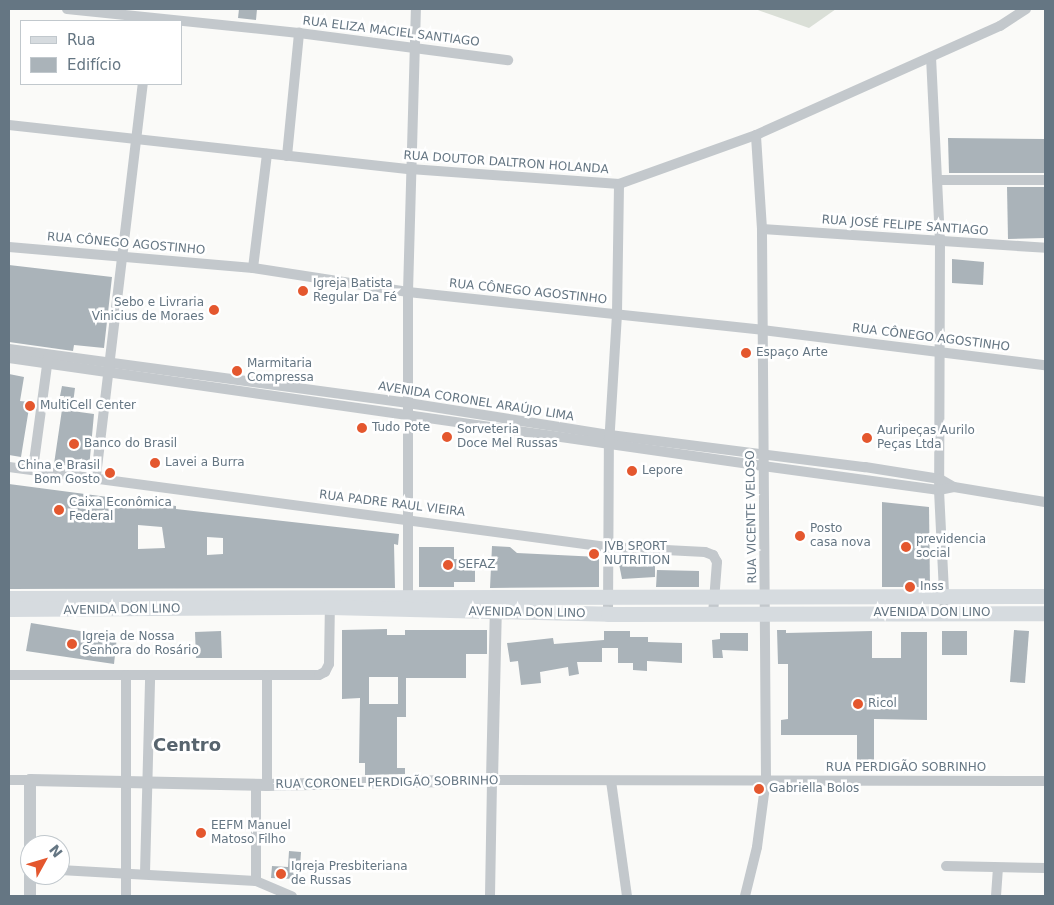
<!DOCTYPE html>
<html>
<head>
<meta charset="utf-8">
<style>
	body { margin:0 }
	#map { position:relative; width:1054px; height:905px; overflow:hidden; background:#fafaf8; font-family:"DejaVu Sans",sans-serif }
	div>[style] { position:absolute }
	.green>* { inset:0; background:#dadfd7 }
	.building>* { inset:0; background:#aab3b9 }
	.minor>* { height:10px; margin:-5px; padding:0 5px; transform-origin:5px; border-radius:5px; background:#c3c8cc }
	.tertiary>* { height:12px; margin:-6px; padding:0 6px; transform-origin:6px; border-radius:6px; background:#c3c8cc }
	.primary>* { height:15px; margin:-7.5px; padding:0 7.5px; transform-origin:7.5px; border-radius:7.5px; background:#d6dbdf }
	.dots>* { width:14px; height:14px; translate:-50% -50%; box-sizing:border-box; border:2px solid #fff; border-radius:50% }
	span { translate:-50% -50%; white-space:nowrap; text-align:center; line-height:1.15; -webkit-text-stroke:5px #fff; paint-order:stroke }
	.street-label { font-size:12px; color:#657683 }
	.poi-label { font-size:12px; color:#657683 }
	.left { translate:0 -50%; text-align:left }
	.right { translate:-100% -50%; text-align:right }
	.district-label { font-size:18px; color:#57646e; font-weight:700 }
	.frame { position:absolute; inset:0; border:10px solid #657683; pointer-events:none }
	.legend { position:absolute; left:20px; top:20px; width:162px; height:65px; box-sizing:border-box; background:#fff; border:1px solid #c1c8cd; margin:0; padding:6px 9px; list-style:none; font-size:15px; color:#657683 }
	.legend li { display:flex; align-items:center; gap:10px; height:25px }
	.legend b { width:25px; border:1px solid #c1c8cd }
	.north { position:absolute; left:20px; top:835px; width:50px; height:50px; box-sizing:border-box; background:#fff; border:1px solid #c1c8cd; border-radius:50%; rotate:51deg; font-size:14px; font-weight:700; line-height:20px; text-align:center; color:#657683 }
	.north::after { content:''; display:block; margin:auto; width:18px; height:22px; background:#e4572e; clip-path:polygon(50% 0,100% 100%,50% 72%,0 100%) }
</style>
</head>
<body>
<div id="map">
	<div class="green">
		<i style="clip-path:polygon(755px 9px,836px 9px,809px 28px)"></i>
	</div>
	<div class="building">
		<i style="clip-path:polygon(239px 9px,257px 9px,256px 20px,238px 18px)"></i>
		<i style="clip-path:polygon(948px 138px,1045px 139px,1045px 173px,949px 173px)"></i>
		<i style="clip-path:polygon(1007px 187px,1045px 187px,1045px 238px,1008px 239px)"></i>
		<i style="clip-path:polygon(952px 259px,984px 262px,983px 285px,952px 283px)"></i>
		<i style="clip-path:polygon(9px 265px,112px 277px,104px 348px,74px 345px,73px 351px,9px 342px)"></i>
		<i style="clip-path:polygon(9px 374px,24px 377px,20px 401px,30px 402px,21px 457px,9px 455px)"></i>
		<i style="clip-path:polygon(62px 386px,75px 388px,72px 411px,94px 414px,89px 468px,54px 464px,64px 396px,60px 396px)"></i>
		<i style="clip-path:polygon(evenodd,9px 484px,176px 506px,176px 509px,399px 534px,398px 545px,394px 544px,395px 588px,9px 589px,9px 484px,138px 525px,162px 527px,165px 548px,138px 549px,138px 525px,9px 484px,207px 537px,223px 538px,223px 554px,207px 555px,207px 537px)"></i>
		<i style="clip-path:polygon(882px 502px,929px 507px,930px 587px,882px 587px)"></i>
		<i style="clip-path:polygon(492px 546px,510px 547px,517px 553px,599px 557px,599px 587px,490px 588px)"></i>
		<i style="clip-path:polygon(419px 547px,454px 547px,454px 559px,475px 559px,475px 582px,454px 582px,454px 587px,419px 587px)"></i>
		<i style="clip-path:polygon(618px 559px,655px 559px,655px 577px,622px 579px)"></i>
		<i style="clip-path:polygon(657px 570px,699px 571px,699px 587px,656px 587px)"></i>
		<i style="clip-path:polygon(31px 623px,117px 637px,114px 664px,26px 651px)"></i>
		<i style="clip-path:polygon(evenodd,387px 629px,387px 635px,405px 635px,405px 630px,487px 630px,487px 654px,466px 654px,466px 678px,406px 678px,406px 717px,397px 717px,397px 768px,405px 768px,405px 774px,365px 775px,365px 763px,359px 763px,360px 698px,342px 699px,342px 630px,387px 629px,369px 677px,398px 677px,398px 704px,369px 704px,369px 677px)"></i>
		<i style="clip-path:polygon(777px 630px,786px 630px,786px 633px,872px 631px,872px 658px,901px 658px,901px 632px,927px 632px,927px 720px,874px 719px,874px 766px,857px 766px,857px 735px,781px 735px,781px 720px,788px 719px,788px 664px,778px 664px)"></i>
		<i style="clip-path:polygon(1014px 630px,1029px 631px,1025px 683px,1010px 682px)"></i>
		<i style="clip-path:polygon(221px 631px,222px 658px,196px 658px,195px 632px)"></i>
		<i style="clip-path:polygon(604px 631px,630px 631px,630px 637px,648px 637px,648px 642px,682px 643px,682px 663px,647px 661px,647px 671px,633px 670px,633px 663px,618px 663px,618px 648px,602px 648px,602px 662px,577px 662px,579px 674px,569px 676px,568px 667px,540px 672px,541px 683px,521px 685px,518px 661px,510px 662px,507px 643px,553px 638px,554px 644px,604px 640px)"></i>
		<i style="clip-path:polygon(942px 631px,967px 631px,967px 655px,942px 655px)"></i>
		<i style="clip-path:polygon(720px 633px,748px 633px,748px 651px,722px 650px,723px 658px,713px 658px,712px 640px,720px 639px)"></i>
		<i style="clip-path:polygon(289px 851px,301px 852px,300px 867px,296px 867px,295px 879px,271px 878px,272px 866px,288px 867px)"></i>
	</div>
	<div class="minor">
		<i style="left:67px;top:9px;width:233px;rotate:5.9deg"></i>
		<i style="left:299px;top:33px;width:211px;rotate:7.4deg"></i>
		<i style="left:931px;top:57px;width:182px;rotate:87.2deg"></i>
		<i style="left:940px;top:239px;width:251px;rotate:90.2deg"></i>
		<i style="left:939px;top:490px;width:123px;rotate:87.2deg"></i>
		<i style="left:9px;top:125px;width:403px;rotate:6.3deg"></i>
		<i style="left:410px;top:169px;width:210px;rotate:4.1deg"></i>
		<i style="left:619px;top:184px;width:145px;rotate:-19.7deg"></i>
		<i style="left:756px;top:135px;width:267px;rotate:-24.1deg"></i>
		<i style="left:1000px;top:26px;width:31px;rotate:-33deg"></i>
		<i style="left:287px;top:156px;width:124px;rotate:-84.4deg"></i>
		<i style="left:937px;top:180px;width:108px"></i>
		<i style="left:762px;top:229px;width:284px;rotate:3.8deg"></i>
		<i style="left:9px;top:247px;width:245px;rotate:4.9deg"></i>
		<i style="left:253px;top:268px;width:157px;rotate:8.8deg"></i>
		<i style="left:408px;top:292px;width:356px;rotate:6.1deg"></i>
		<i style="left:762px;top:330px;width:285px;rotate:7.1deg"></i>
		<i style="left:253px;top:268px;width:115px;rotate:-83deg"></i>
		<i style="left:9px;top:349px;width:403px;rotate:7.7deg"></i>
		<i style="left:408px;top:403px;width:205px;rotate:9deg"></i>
		<i style="left:610px;top:435px;width:257px;rotate:7.2deg"></i>
		<i style="left:865px;top:467px;width:76px;rotate:9.1deg"></i>
		<i style="left:940px;top:479px;width:16px;rotate:30deg"></i>
		<i style="left:954px;top:487px;width:92px;rotate:9.4deg"></i>
		<i style="left:9px;top:358px;width:762px;rotate:8.15deg"></i>
		<i style="left:763px;top:466px;width:178px;rotate:7.8deg"></i>
		<i style="left:939px;top:490px;width:15px;rotate:-11deg"></i>
		<i style="left:9px;top:467px;width:603px;rotate:7.62deg"></i>
		<i style="left:607px;top:547px;width:98px;rotate:2.9deg"></i>
		<i style="left:705px;top:552px;width:9px;rotate:21deg"></i>
		<i style="left:713px;top:555px;width:8px;rotate:60deg"></i>
		<i style="left:717px;top:562px;width:52px;rotate:94.4deg"></i>
		<i style="left:33px;top:469px;width:112px;rotate:-82.3deg"></i>
		<i style="left:96px;top:476px;width:395px;rotate:-83.2deg"></i>
		<i style="left:408px;top:603px;width:311px;rotate:-90deg"></i>
		<i style="left:408px;top:292px;width:283px;rotate:-88.4deg"></i>
		<i style="left:608px;top:614px;width:169px;rotate:-89.7deg"></i>
		<i style="left:609px;top:445px;width:132px;rotate:-86.5deg"></i>
		<i style="left:617px;top:313px;width:129px;rotate:-89.1deg"></i>
		<i style="left:9px;top:675px;width:310px"></i>
		<i style="left:319px;top:675px;width:7px;rotate:-27deg"></i>
		<i style="left:325px;top:672px;width:9px;rotate:-63deg"></i>
		<i style="left:329px;top:664px;width:63px;rotate:-89.1deg"></i>
		<i style="left:126px;top:675px;width:221px;rotate:90deg"></i>
		<i style="left:9px;top:780px;width:21px"></i>
		<i style="left:611px;top:781px;width:116px;rotate:82.1deg"></i>
		<i style="left:256px;top:785px;width:96px;rotate:90deg"></i>
		<i style="left:267px;top:785px;width:109px;rotate:-90deg"></i>
		<i style="left:946px;top:866px;width:99px;rotate:1.2deg"></i>
		<i style="left:60px;top:870px;width:196px;rotate:3.2deg"></i>
		<i style="left:256px;top:881px;width:39px;rotate:23deg"></i>
		<i style="left:145px;top:873px;width:196px;rotate:-88.5deg"></i>
		<i style="left:490px;top:896px;width:116px;rotate:-89deg"></i>
		<i style="left:492px;top:780px;width:553px;rotate:0.1deg"></i>
		<i style="left:745px;top:896px;width:50px;rotate:-76.2deg"></i>
		<i style="left:757px;top:847px;width:69px;rotate:-82.5deg"></i>
		<i style="left:766px;top:779px;width:550px;rotate:-90.42deg"></i>
		<i style="left:762px;top:229px;width:94px;rotate:-93.7deg"></i>
		<i style="left:996px;top:896px;width:28px;rotate:-86deg"></i>
	</div>
	<div class="tertiary">
		<i style="left:30px;top:845px;width:65px;rotate:-90deg"></i>
		<i style="left:30px;top:780px;width:237px;rotate:1.2deg"></i>
		<i style="left:267px;top:785px;width:225px;rotate:-1.3deg"></i>
		<i style="left:492px;top:780px;width:178px;rotate:-88.7deg"></i>
		<i style="left:30px;top:875px;width:21px;rotate:90deg"></i>
	</div>
	<div class="primary">
		<i style="left:9px;top:598px;width:1036px;rotate:-0.11deg"></i>
		<i style="left:9px;top:609px;width:321px;rotate:-0.4deg"></i>
		<i style="left:330px;top:607px;width:278px;rotate:1.4deg"></i>
		<i style="left:608px;top:614px;width:437px;rotate:-0.1deg"></i>
	</div>
	<div class="dots">
		<i style="left:303px;top:291px;background:#e4572e"></i>
		<i style="left:214px;top:310px;background:#e4572e"></i>
		<i style="left:746px;top:353px;background:#e4572e"></i>
		<i style="left:237px;top:371px;background:#e4572e"></i>
		<i style="left:30px;top:406px;background:#e4572e"></i>
		<i style="left:362px;top:428px;background:#e4572e"></i>
		<i style="left:447px;top:437px;background:#e4572e"></i>
		<i style="left:867px;top:438px;background:#e4572e"></i>
		<i style="left:74px;top:444px;background:#e4572e"></i>
		<i style="left:155px;top:463px;background:#e4572e"></i>
		<i style="left:632px;top:471px;background:#e4572e"></i>
		<i style="left:110px;top:473px;background:#e4572e"></i>
		<i style="left:59px;top:510px;background:#e4572e"></i>
		<i style="left:800px;top:536px;background:#e4572e"></i>
		<i style="left:906px;top:547px;background:#e4572e"></i>
		<i style="left:594px;top:554px;background:#e4572e"></i>
		<i style="left:448px;top:565px;background:#e4572e"></i>
		<i style="left:910px;top:587px;background:#e4572e"></i>
		<i style="left:72px;top:644px;background:#e4572e"></i>
		<i style="left:858px;top:704px;background:#e4572e"></i>
		<i style="left:759px;top:789px;background:#e4572e"></i>
		<i style="left:201px;top:833px;background:#e4572e"></i>
		<i style="left:281px;top:874px;background:#e4572e"></i>
	</div>
	<div class="street-label">
		<span style="left:391px;top:32px;rotate:7deg">RUA ELIZA MACIEL SANTIAGO</span>
		<span style="left:506px;top:163px;rotate:4deg">RUA DOUTOR DALTRON HOLANDA</span>
		<span style="left:905px;top:226px;rotate:4deg">RUA JOSÉ FELIPE SANTIAGO</span>
		<span style="left:126px;top:244px;rotate:5deg">RUA CÔNEGO AGOSTINHO</span>
		<span style="left:528px;top:292px;rotate:6deg">RUA CÔNEGO AGOSTINHO</span>
		<span style="left:931px;top:338px;rotate:7deg">RUA CÔNEGO AGOSTINHO</span>
		<span style="left:476px;top:402px;rotate:9deg">AVENIDA CORONEL ARAÚJO LIMA</span>
		<span style="left:392px;top:504px;rotate:7deg">RUA PADRE RAUL VIEIRA</span>
		<span style="left:752px;top:517px;rotate:-91deg">RUA VICENTE VELOSO</span>
		<span style="left:122px;top:610px;rotate:-1deg">AVENIDA DON LINO</span>
		<span style="left:527px;top:613px;rotate:1deg">AVENIDA DON LINO</span>
		<span style="left:932px;top:613px">AVENIDA DON LINO</span>
		<span style="left:906px;top:768px">RUA PERDIGÃO SOBRINHO</span>
		<span style="left:387px;top:783px;rotate:-1deg">RUA CORONEL PERDIGÃO SOBRINHO</span>
	</div>
	<div class="poi-label">
		<span class="left" style="left:313px;top:291px">Igreja Batista<br>Regular Da Fé</span>
		<span class="right" style="left:204px;top:310px">Sebo e Livraria<br>Vinicius de Moraes</span>
		<span class="left" style="left:756px;top:353px">Espaço Arte</span>
		<span class="left" style="left:247px;top:371px">Marmitaria<br>Compressa</span>
		<span class="left" style="left:40px;top:406px">MultiCell Center</span>
		<span class="left" style="left:372px;top:428px">Tudo Pote</span>
		<span class="left" style="left:457px;top:437px">Sorveteria<br>Doce Mel Russas</span>
		<span class="left" style="left:877px;top:438px">Auripeças Aurilo<br>Peças Ltda</span>
		<span class="left" style="left:84px;top:444px">Banco do Brasil</span>
		<span class="left" style="left:165px;top:463px">Lavei a Burra</span>
		<span class="right" style="left:100px;top:473px">China e Brasil<br>Bom Gosto</span>
		<span class="left" style="left:642px;top:471px">Lepore</span>
		<span class="left" style="left:69px;top:510px">Caixa Econômica<br>Federal</span>
		<span class="left" style="left:810px;top:536px">Posto<br>casa nova</span>
		<span class="left" style="left:916px;top:547px">previdencia<br>social</span>
		<span class="left" style="left:604px;top:554px">JVB SPORT<br>NUTRITION</span>
		<span class="left" style="left:458px;top:565px">SEFAZ</span>
		<span class="left" style="left:920px;top:587px">Inss</span>
		<span class="left" style="left:82px;top:644px">Igreja de Nossa<br>Senhora do Rosário</span>
		<span class="left" style="left:868px;top:704px">Ricol</span>
		<span class="left" style="left:769px;top:789px">Gabriella Bolos</span>
		<span class="left" style="left:211px;top:833px">EEFM Manuel<br>Matoso Filho</span>
		<span class="left" style="left:291px;top:874px">Igreja Presbiteriana<br>de Russas</span>
	</div>
	<div class="district-label">
		<span style="left:187px;top:745px">Centro</span>
	</div>
	<div class="frame"></div>
	<ul class="legend">
	<li><b style="height:6px;background:#d6dbdf"></b>Rua</li>
	<li><b style="height:14px;background:#aab3b9"></b>Edifício</li>
	</ul>
	<div class="north">N</div>
</div>
</body>
</html>
